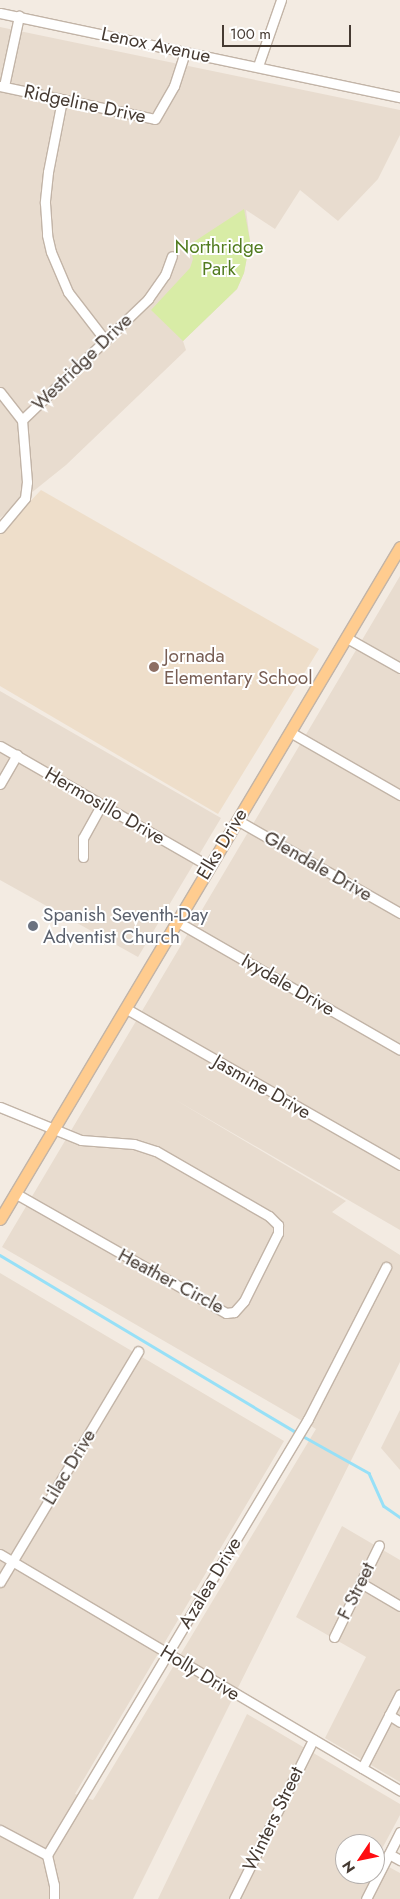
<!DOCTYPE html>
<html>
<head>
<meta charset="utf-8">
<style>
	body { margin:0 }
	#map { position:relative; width:400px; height:1899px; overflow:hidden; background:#f3ebe2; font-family:Jost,sans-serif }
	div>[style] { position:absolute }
	.residential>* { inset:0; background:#e8dccf }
	.education>* { inset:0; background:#eedeca }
	.green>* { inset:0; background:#d8eca6 }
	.stream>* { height:2.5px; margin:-1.25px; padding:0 1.25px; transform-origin:1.25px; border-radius:1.25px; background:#97e0f7 }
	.roads { filter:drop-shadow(1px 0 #c2b4a7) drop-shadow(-1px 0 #c2b4a7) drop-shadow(0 1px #c2b4a7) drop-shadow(0 -1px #c2b4a7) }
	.minor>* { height:9px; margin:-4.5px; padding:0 4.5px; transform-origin:4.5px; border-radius:4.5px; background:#fff }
	.major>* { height:11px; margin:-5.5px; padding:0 5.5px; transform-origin:5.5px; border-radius:5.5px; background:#ffcc8f }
	.dots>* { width:14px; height:14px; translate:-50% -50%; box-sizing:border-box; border:2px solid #fff; border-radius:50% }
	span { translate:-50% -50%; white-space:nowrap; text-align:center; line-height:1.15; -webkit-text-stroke:4px #fff; paint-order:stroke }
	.street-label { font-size:19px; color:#453a32 }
	.park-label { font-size:19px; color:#527c20 }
	.education-label { font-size:19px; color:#785e54 }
	.left { translate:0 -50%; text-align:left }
	.worship-label { font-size:19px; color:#5b616d }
	.north { position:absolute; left:335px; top:1834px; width:50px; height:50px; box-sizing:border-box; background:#fff; border:1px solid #b5b0ad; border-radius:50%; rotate:236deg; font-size:14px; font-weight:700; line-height:20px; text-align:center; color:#453a32 }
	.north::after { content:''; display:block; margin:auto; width:18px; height:22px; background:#ff0d11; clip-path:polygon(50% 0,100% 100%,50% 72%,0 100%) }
	.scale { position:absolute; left:222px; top:25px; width:129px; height:22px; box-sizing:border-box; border:2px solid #453a32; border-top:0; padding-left:6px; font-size:15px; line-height:18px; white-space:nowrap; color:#453a32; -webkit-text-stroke:4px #fff; paint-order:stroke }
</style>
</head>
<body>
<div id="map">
	<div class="residential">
		<i style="clip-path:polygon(0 27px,400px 110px,400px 135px,378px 179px,338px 221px,300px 190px,275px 229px,246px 210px,250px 241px,244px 273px,237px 289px,183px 341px,186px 350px,66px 465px,0 518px)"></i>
		<i style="clip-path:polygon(400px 576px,400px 1230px,174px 1099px,346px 1201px,332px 1212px,400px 1255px,400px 1362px,133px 1899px,0 1899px,0 1273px,284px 1441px,75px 1794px,93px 1800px,316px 1429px,2px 1247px)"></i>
		<i style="clip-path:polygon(0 691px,221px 818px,138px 957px,0 880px)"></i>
		<i style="clip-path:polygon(400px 1410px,400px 1470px,381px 1448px)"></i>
		<i style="clip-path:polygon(342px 1526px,400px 1560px,400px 1782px,325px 1738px,366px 1657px,296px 1617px)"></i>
		<i style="clip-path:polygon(evenodd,247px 1714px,400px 1804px,400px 1815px,376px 1860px,400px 1873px,400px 1899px,158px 1899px,247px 1714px,345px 1844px,375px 1844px,375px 1874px,345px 1874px,345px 1844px)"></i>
	</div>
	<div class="education">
		<i style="clip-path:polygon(41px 490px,319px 649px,218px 814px,0 686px,0 533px)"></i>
	</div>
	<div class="green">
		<i style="clip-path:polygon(244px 209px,250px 241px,244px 273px,237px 289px,183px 341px,151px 310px,190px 268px,193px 259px,189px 245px)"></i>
	</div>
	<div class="stream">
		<i style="left:0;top:1255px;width:345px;rotate:30.9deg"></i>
		<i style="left:301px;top:1435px;width:78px;rotate:29.2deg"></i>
		<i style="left:369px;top:1473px;width:36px;rotate:66deg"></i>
		<i style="left:384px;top:1506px;width:19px;rotate:35deg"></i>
	</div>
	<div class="roads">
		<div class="minor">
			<i style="left:0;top:13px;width:409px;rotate:11.9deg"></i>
			<i style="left:258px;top:66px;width:70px;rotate:-70.8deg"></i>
			<i style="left:0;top:86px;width:158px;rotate:12deg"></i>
			<i style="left:155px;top:119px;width:38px;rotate:-60deg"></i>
			<i style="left:174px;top:86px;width:36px;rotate:-72deg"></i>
			<i style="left:4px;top:86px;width:72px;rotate:-77.9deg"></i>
			<i style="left:62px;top:100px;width:73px;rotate:101deg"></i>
			<i style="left:48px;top:172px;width:31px;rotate:96deg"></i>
			<i style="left:45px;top:203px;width:32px;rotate:86deg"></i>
			<i style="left:47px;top:235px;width:17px;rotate:77deg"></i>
			<i style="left:51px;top:252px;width:43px;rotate:67deg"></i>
			<i style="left:68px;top:292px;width:61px;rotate:52.4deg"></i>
			<i style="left:0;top:392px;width:36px;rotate:52deg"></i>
			<i style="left:0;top:528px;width:39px;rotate:-50deg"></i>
			<i style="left:25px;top:498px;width:16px;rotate:-83deg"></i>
			<i style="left:27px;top:482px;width:62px;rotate:-94.6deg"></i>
			<i style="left:22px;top:420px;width:175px;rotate:-43.8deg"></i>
			<i style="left:148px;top:299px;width:29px;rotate:-55deg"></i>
			<i style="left:165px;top:275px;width:20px;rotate:-70deg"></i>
			<i style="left:347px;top:638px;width:61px;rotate:29.5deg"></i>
			<i style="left:290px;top:732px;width:127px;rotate:29.8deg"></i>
			<i style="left:0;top:746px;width:241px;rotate:29.9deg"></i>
			<i style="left:0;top:784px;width:34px;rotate:-60deg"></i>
			<i style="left:237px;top:820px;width:188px;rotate:29.7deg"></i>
			<i style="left:83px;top:857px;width:19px;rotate:-90deg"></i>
			<i style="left:83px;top:838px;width:39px;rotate:-61deg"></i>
			<i style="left:176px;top:921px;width:258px;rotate:29.9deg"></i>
			<i style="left:125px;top:1008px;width:317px;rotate:29.7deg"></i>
			<i style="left:0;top:1107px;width:87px;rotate:22.2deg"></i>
			<i style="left:81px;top:1140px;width:53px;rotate:4.3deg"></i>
			<i style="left:134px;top:1144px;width:23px;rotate:18deg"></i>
			<i style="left:156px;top:1151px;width:130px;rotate:29.9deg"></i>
			<i style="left:269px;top:1216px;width:13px;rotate:45deg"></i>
			<i style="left:278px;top:1225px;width:8px;rotate:90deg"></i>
			<i style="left:278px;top:1233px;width:76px;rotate:116.6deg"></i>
			<i style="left:244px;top:1301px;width:15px;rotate:132deg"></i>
			<i style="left:234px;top:1312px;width:8px;rotate:173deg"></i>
			<i style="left:226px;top:1313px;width:243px;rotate:-150.4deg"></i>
			<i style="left:0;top:1554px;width:465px;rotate:30.6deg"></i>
			<i style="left:0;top:1582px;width:269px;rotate:-59.1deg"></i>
			<i style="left:361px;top:1583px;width:45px;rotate:30.5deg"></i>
			<i style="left:334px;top:1637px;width:102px;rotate:-63.9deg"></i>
			<i style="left:389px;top:1715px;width:13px;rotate:32deg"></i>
			<i style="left:362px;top:1768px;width:83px;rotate:-62.8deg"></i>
			<i style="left:0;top:1830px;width:53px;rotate:28deg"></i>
			<i style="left:389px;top:1854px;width:13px;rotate:29deg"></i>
			<i style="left:47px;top:1855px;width:508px;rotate:-59.09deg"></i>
			<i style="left:308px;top:1419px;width:171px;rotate:-62.8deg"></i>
			<i style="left:47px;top:1855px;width:31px;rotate:77deg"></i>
			<i style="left:54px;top:1885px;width:14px;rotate:90deg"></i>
			<i style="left:234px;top:1899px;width:178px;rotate:-63.6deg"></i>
			<i style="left:366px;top:1899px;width:75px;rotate:-63.1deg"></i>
		</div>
		<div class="major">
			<i style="left:0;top:1219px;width:782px;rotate:-59.24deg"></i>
		</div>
	</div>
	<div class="dots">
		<i style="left:154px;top:667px;background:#8d6e63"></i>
		<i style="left:33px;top:926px;background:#6b7280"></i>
	</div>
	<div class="street-label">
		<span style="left:156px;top:45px;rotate:12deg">Lenox Avenue</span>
		<span style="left:85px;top:104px;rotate:12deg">Ridgeline Drive</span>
		<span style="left:82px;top:362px;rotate:-44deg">Westridge Drive</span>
		<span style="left:105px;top:806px;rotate:30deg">Hermosillo Drive</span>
		<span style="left:222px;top:844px;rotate:-59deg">Elks Drive</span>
		<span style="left:318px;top:866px;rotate:30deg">Glendale Drive</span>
		<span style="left:288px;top:985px;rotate:30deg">Ivydale Drive</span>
		<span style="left:262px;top:1087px;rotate:30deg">Jasmine Drive</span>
		<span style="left:171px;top:1281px;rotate:28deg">Heather Circle</span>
		<span style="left:69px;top:1467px;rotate:-59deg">Lilac Drive</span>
		<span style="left:210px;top:1583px;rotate:-59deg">Azalea Drive</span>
		<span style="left:356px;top:1591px;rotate:-64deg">F Street</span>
		<span style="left:200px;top:1673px;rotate:31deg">Holly Drive</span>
		<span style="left:273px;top:1819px;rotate:-64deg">Winters Street</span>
	</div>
	<div class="park-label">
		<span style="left:219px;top:258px">Northridge<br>Park</span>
	</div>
	<div class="education-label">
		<span class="left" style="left:164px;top:667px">Jornada<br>Elementary School</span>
	</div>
	<div class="worship-label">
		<span class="left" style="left:43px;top:926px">Spanish Seventh-Day<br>Adventist Church</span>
	</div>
	<div class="north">N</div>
	<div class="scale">100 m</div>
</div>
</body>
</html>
